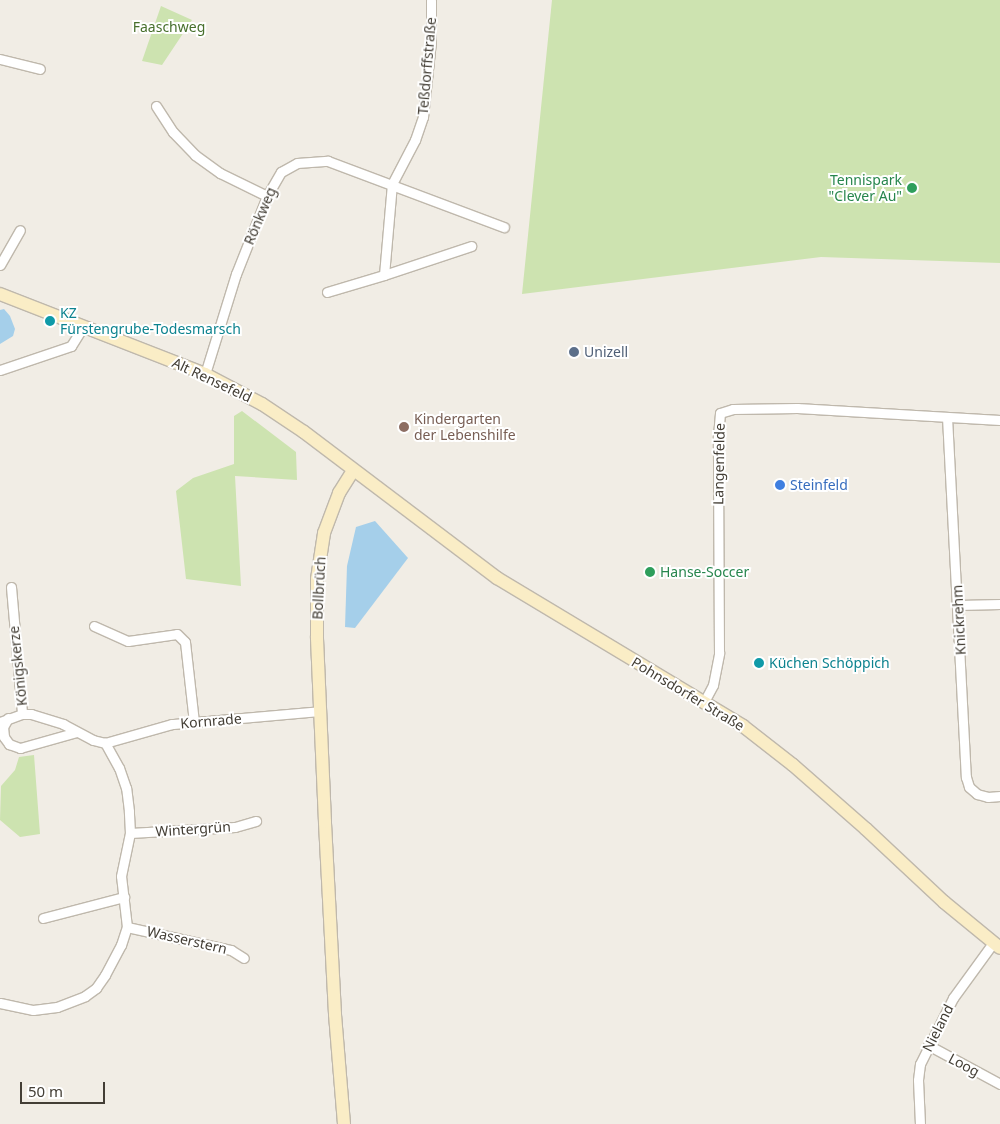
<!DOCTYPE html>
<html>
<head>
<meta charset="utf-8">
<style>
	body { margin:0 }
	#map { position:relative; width:1000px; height:1124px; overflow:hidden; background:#f1ede5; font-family:"Noto Sans",sans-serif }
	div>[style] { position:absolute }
	.green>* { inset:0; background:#cde3b0 }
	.water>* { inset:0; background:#a5cfea }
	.roads { filter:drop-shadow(1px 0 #bfb8ac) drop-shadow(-1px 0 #bfb8ac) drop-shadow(0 1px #bfb8ac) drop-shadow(0 -1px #bfb8ac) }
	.street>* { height:9px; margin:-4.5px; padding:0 4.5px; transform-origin:4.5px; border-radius:4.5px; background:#fff }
	.secondary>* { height:12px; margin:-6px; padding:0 6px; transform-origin:6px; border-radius:6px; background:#faedc6 }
	.dots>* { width:14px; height:14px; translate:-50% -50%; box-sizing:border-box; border:2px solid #fff; border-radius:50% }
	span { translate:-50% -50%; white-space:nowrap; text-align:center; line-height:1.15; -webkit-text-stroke:4px #fff; paint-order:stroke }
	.park-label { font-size:14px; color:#48702d }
	.street-label { font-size:14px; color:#433e35 }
	.leisure-label { font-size:14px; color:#27864d }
	.right { translate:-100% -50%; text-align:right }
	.left { translate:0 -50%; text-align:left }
	.culture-label { font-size:14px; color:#0d838f }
	.service-label { font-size:14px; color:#4e5e75 }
	.education-label { font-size:14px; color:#785e54 }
	.shop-label { font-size:14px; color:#366cbe }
	.scale { position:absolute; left:20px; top:1082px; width:85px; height:22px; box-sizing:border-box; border:2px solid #433e35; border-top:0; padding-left:6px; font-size:15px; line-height:18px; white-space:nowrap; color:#433e35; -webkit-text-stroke:4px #fff; paint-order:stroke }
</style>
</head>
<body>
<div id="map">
	<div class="green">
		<i style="clip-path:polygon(552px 0,1000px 0,1000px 263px,821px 257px,522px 294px)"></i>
		<i style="clip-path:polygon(161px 6px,192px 20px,162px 65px,142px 61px)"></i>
		<i style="clip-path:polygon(242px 411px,296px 452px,297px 480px,235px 476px,241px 586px,186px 579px,176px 491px,193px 478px,234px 464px,234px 416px)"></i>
		<i style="clip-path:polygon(34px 755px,40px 834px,20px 837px,0 820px,1px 786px,15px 770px,19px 757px)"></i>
	</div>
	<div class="water">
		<i style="clip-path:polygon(4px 309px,10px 316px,15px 329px,13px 336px,0 344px,0 310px)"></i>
		<i style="clip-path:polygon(375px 521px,408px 558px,355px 628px,345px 627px,347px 566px,356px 527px)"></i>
	</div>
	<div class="roads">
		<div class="street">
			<i style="left:0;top:59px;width:41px;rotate:14deg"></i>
			<i style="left:156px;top:106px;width:31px;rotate:57deg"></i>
			<i style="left:173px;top:132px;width:32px;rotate:46deg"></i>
			<i style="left:195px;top:155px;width:31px;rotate:36deg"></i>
			<i style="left:220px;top:173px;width:52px;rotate:26.1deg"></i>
			<i style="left:0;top:265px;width:40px;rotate:-60.3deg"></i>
			<i style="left:384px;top:275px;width:92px;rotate:-18.4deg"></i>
			<i style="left:327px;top:292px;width:59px;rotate:-16.6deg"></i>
			<i style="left:384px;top:275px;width:91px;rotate:-85deg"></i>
			<i style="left:392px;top:184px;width:50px;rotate:-62.4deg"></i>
			<i style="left:415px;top:140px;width:24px;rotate:-71deg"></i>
			<i style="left:423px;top:117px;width:76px;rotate:-84deg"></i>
			<i style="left:431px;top:41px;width:41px;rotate:-90deg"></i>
			<i style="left:0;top:370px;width:75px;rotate:-18.7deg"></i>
			<i style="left:71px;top:346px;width:22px;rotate:-58deg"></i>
			<i style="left:205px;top:374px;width:105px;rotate:-72.8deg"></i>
			<i style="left:236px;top:274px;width:84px;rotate:-68.3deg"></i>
			<i style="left:267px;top:196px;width:28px;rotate:-60deg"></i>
			<i style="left:281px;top:172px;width:18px;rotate:-29deg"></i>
			<i style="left:297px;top:163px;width:31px;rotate:-4deg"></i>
			<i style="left:328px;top:161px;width:188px;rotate:20.6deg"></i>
			<i style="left:947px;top:417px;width:361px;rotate:87deg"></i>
			<i style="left:966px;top:777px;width:10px;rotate:73deg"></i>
			<i style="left:969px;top:787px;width:11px;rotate:41deg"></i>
			<i style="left:977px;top:794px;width:11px;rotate:15deg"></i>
			<i style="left:988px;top:797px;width:12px;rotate:-5deg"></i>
			<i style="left:11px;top:587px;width:127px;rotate:85deg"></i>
			<i style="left:958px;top:605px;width:42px;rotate:-1.4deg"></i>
			<i style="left:94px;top:626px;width:37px;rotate:24deg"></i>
			<i style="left:128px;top:641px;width:49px;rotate:-8.1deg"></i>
			<i style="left:177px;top:634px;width:11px;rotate:45deg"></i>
			<i style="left:185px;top:642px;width:81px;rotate:83.6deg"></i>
			<i style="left:704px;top:702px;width:19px;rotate:-62deg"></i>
			<i style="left:713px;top:685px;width:33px;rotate:-79deg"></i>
			<i style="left:719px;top:653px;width:217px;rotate:-90.3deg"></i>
			<i style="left:718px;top:436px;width:23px;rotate:-85deg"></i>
			<i style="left:720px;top:413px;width:14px;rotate:-17deg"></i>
			<i style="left:733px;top:409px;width:64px;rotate:-0.9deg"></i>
			<i style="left:797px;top:408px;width:203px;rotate:3.4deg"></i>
			<i style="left:8px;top:718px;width:10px;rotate:119deg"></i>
			<i style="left:3px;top:727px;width:10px;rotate:84deg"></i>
			<i style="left:4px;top:737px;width:9px;rotate:54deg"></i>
			<i style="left:9px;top:744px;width:12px;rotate:20deg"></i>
			<i style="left:20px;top:748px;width:59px;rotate:-15.7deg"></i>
			<i style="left:0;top:722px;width:23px;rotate:-20deg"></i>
			<i style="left:22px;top:714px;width:9px"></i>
			<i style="left:31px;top:714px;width:34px;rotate:17deg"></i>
			<i style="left:63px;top:724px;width:34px;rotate:28deg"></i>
			<i style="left:93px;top:740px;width:12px;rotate:14deg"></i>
			<i style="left:105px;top:743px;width:70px;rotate:-15.8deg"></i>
			<i style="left:172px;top:724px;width:149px;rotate:-5deg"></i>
			<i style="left:130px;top:833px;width:105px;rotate:-3.3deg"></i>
			<i style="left:235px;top:827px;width:22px;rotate:-16deg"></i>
			<i style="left:43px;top:918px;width:84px;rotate:-14.5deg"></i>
			<i style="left:127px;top:927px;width:107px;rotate:12.5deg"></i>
			<i style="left:231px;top:950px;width:15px;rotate:32deg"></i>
			<i style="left:0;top:1003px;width:34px;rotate:12deg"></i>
			<i style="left:33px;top:1010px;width:24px;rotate:-7deg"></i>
			<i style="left:57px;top:1007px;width:30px;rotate:-21deg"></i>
			<i style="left:85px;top:996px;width:14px;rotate:-36deg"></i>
			<i style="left:96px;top:988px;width:16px;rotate:-55deg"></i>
			<i style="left:105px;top:975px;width:34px;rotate:-62deg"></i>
			<i style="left:121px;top:945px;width:19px;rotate:-72deg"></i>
			<i style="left:127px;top:927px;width:51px;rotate:-96.7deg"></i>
			<i style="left:121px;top:876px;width:44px;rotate:-78.2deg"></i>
			<i style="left:130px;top:833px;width:22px;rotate:-93deg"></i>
			<i style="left:129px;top:811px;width:23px;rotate:-97deg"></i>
			<i style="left:126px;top:788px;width:21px;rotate:-109deg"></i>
			<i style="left:119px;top:768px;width:29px;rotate:-119deg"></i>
			<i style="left:928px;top:1045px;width:82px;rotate:28.4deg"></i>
			<i style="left:920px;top:1124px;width:44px;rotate:-92.6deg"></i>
			<i style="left:918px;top:1080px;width:16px;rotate:-83deg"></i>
			<i style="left:920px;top:1064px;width:74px;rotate:-63.4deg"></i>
			<i style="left:953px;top:998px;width:68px;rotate:-54deg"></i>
		</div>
		<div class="secondary">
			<i style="left:0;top:294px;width:220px;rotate:21.3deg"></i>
			<i style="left:205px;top:374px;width:64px;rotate:27.8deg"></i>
			<i style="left:262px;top:404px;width:50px;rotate:33.7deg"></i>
			<i style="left:304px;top:432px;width:242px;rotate:37.1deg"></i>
			<i style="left:497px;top:578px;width:287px;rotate:31deg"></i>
			<i style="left:743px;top:726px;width:63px;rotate:38deg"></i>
			<i style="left:793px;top:765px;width:97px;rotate:41.2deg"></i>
			<i style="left:866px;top:829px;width:107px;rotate:43.1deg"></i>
			<i style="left:944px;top:902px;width:72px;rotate:39.4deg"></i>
			<i style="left:344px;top:1124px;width:110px;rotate:-94.7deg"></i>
			<i style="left:335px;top:1014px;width:192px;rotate:-93deg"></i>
			<i style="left:325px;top:822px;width:186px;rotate:-92.5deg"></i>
			<i style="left:317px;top:636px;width:57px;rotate:-90deg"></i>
			<i style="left:317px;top:579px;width:47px;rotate:-81.3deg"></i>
			<i style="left:324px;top:533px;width:43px;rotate:-69.4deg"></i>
			<i style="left:339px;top:493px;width:26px;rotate:-58deg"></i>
		</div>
	</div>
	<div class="dots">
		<i style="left:912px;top:188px;background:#2e9e5b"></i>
		<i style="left:50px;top:321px;background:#0f9aa8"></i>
		<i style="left:574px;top:352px;background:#5c6f8a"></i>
		<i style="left:404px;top:427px;background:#8d6e63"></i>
		<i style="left:780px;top:485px;background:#3f7fe0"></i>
		<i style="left:650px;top:572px;background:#2e9e5b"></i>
		<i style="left:759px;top:663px;background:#0f9aa8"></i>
	</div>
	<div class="park-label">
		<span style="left:169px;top:27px">Faaschweg</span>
	</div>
	<div class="street-label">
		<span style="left:427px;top:66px;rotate:-85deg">Teßdorffstraße</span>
		<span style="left:260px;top:216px;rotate:-67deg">Rönkweg</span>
		<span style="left:212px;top:380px;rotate:25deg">Alt Rensefeld</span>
		<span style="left:719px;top:464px;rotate:-89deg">Langenfelde</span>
		<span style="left:319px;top:588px;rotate:-87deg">Bollbrüch</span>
		<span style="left:959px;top:620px;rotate:-93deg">Knickrehm</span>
		<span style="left:18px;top:666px;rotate:-96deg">Königskerze</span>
		<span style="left:688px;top:694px;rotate:31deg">Pohnsdorfer Straße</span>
		<span style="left:211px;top:721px;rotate:-5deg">Kornrade</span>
		<span style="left:193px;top:829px;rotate:-4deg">Wintergrün</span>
		<span style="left:187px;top:940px;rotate:13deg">Wasserstern</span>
		<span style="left:938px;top:1028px;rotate:-63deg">Nieland</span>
		<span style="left:964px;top:1065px;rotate:28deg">Loog</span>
	</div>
	<div class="leisure-label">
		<span class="right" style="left:902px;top:188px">Tennispark<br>"Clever Au"</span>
		<span class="left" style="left:660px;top:572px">Hanse-Soccer</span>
	</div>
	<div class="culture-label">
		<span class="left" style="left:60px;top:321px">KZ<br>Fürstengrube-Todesmarsch</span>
		<span class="left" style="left:769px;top:663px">Küchen Schöppich</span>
	</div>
	<div class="service-label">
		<span class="left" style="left:584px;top:352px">Unizell</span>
	</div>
	<div class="education-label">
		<span class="left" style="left:414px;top:427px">Kindergarten<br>der Lebenshilfe</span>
	</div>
	<div class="shop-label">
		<span class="left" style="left:790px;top:485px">Steinfeld</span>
	</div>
	<div class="scale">50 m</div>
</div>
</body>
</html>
